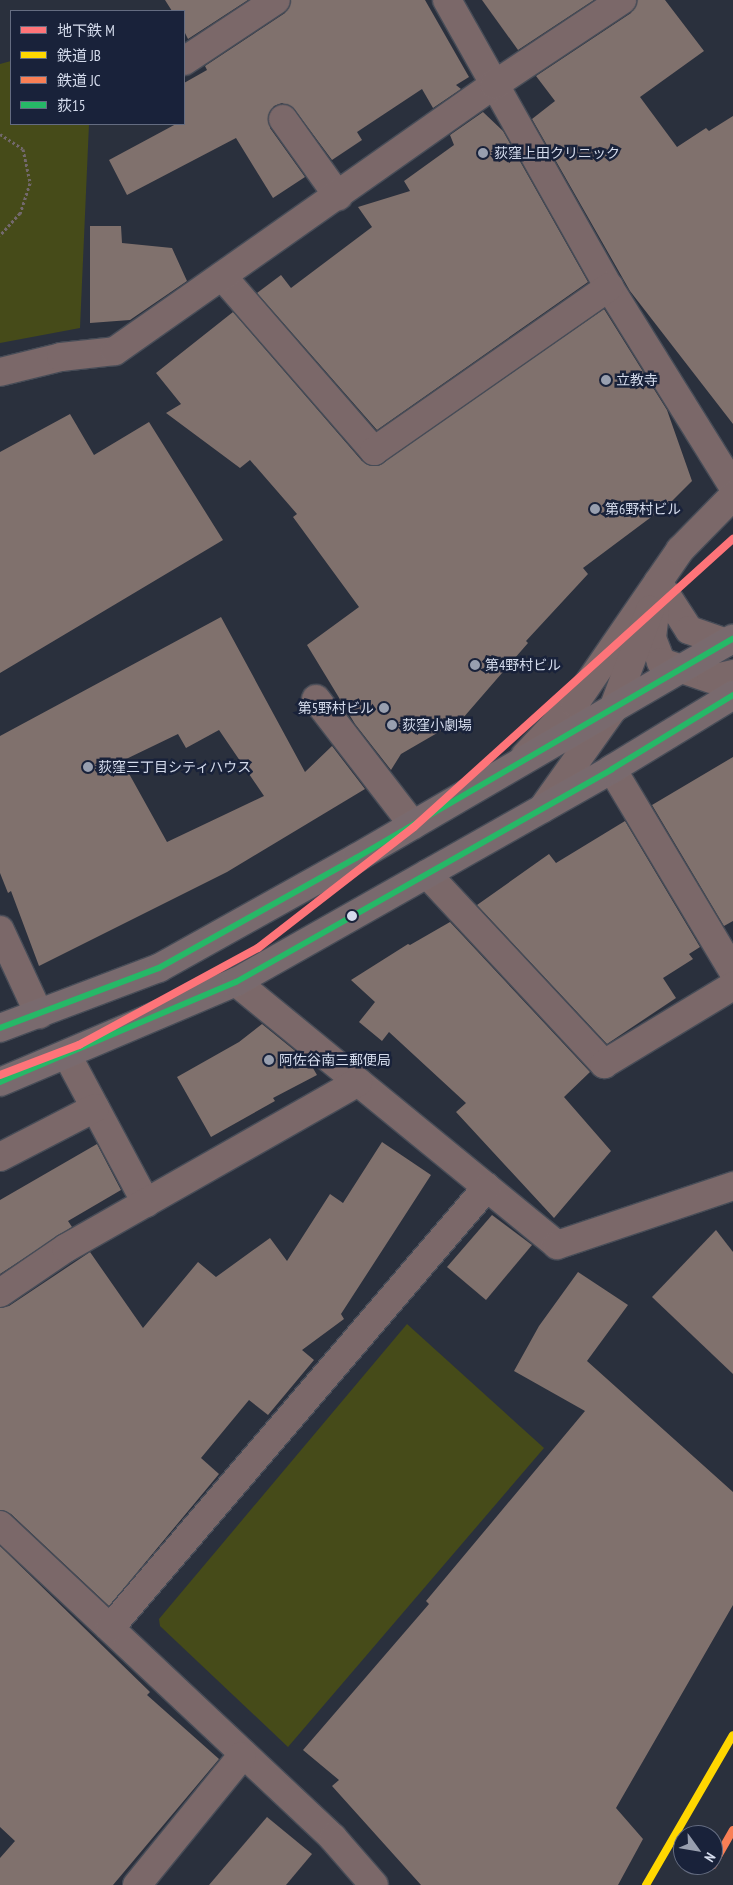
<!DOCTYPE html>
<html>
<head>
<meta charset="utf-8">
<style>
	body { margin:0 }
	#map { position:relative; width:733px; height:1885px; overflow:hidden; background:#2a303d; font-family:"PT Sans Narrow","Noto Sans JP",sans-serif }
	div>[style] { position:absolute }
	.green>* { inset:0; background:#464b19 }
	.building>* { inset:0; background:#80716d }
	.path>* { height:3px; margin-top:-1.5px; transform-origin:0; background:repeating-linear-gradient(90deg,#73696d 0 2.5px,transparent 0 5px) }
	.roads { filter:drop-shadow(1px 0 #474c57) drop-shadow(-1px 0 #474c57) drop-shadow(0 1px #474c57) drop-shadow(0 -1px #474c57) }
	.minor>* { height:28px; margin:-14px; padding:0 14px; transform-origin:14px; border-radius:14px; background:#7b6869 }
	.major>* { height:28px; margin:-14px; padding:0 14px; transform-origin:14px; border-radius:14px; background:#796a6e }
	.bus-1>* { height:6px; margin:-3px; padding:0 3px; transform-origin:3px; border-radius:3px; background:#26b867 }
	.rail-1>* { height:8px; margin:-4px; padding:0 4px; transform-origin:4px; border-radius:4px; background:#ffd700 }
	.rail-2>* { height:8px; margin:-4px; padding:0 4px; transform-origin:4px; border-radius:4px; background:#f97f55 }
	.metro-1>* { height:8px; margin:-4px; padding:0 4px; transform-origin:4px; border-radius:4px; background:#fe7479 }
	.dots>* { width:14px; height:14px; translate:-50% -50%; box-sizing:border-box; border:2px solid #19223a; border-radius:50% }
	span { translate:-50% -50%; white-space:nowrap; text-align:center; line-height:1.15; -webkit-text-stroke:5px #19223a; paint-order:stroke }
	.poi-label { font-size:14px; color:#d4dbec }
	.left { translate:0 -50%; text-align:left }
	.right { translate:-100% -50%; text-align:right }
	.legend { position:absolute; left:10px; top:10px; width:175px; height:115px; box-sizing:border-box; background:#19223a; border:1px solid #646c81; margin:0; padding:6px 9px; list-style:none; font-size:15px; color:#d4dbec }
	.legend li { display:flex; align-items:center; gap:10px; height:25px }
	.legend b { width:25px; border:1px solid #646c81 }
	.north { position:absolute; left:673px; top:1825px; width:50px; height:50px; box-sizing:border-box; background:#19223a; border:1px solid #646c81; border-radius:50%; rotate:122deg; font-size:14px; font-weight:700; line-height:20px; text-align:center; color:#d4dbec }
	.north::after { content:''; display:block; margin:auto; width:18px; height:22px; background:#989faf; clip-path:polygon(50% 0,100% 100%,50% 72%,0 100%) }
</style>
</head>
<body>
<div id="map">
	<div class="green">
		<i style="clip-path:polygon(11px 61px,11px 124px,89px 124px,80px 328px,0 343px,0 64px)"></i>
		<i style="clip-path:polygon(407px 1324px,544px 1448px,288px 1747px,160px 1626px,159px 1619px)"></i>
	</div>
	<div class="building">
		<i style="clip-path:polygon(165px 0,248px 0,188px 39px,184px 31px,184px 11px,172px 11px)"></i>
		<i style="clip-path:polygon(291px 0,425px 0,469px 77px,456px 85px,461px 89px,433px 108px,422px 89px,357px 132px,362px 140px,332px 160px,295px 110px,282px 103px,274px 106px,269px 113px,270px 128px,305px 177px,273px 198px,236px 138px,127px 195px,109px 160px,176px 124px,184px 124px,184px 83px,207px 70px,205px 66px,285px 13px)"></i>
		<i style="clip-path:polygon(482px 0,594px 0,518px 50px)"></i>
		<i style="clip-path:polygon(637px 0,665px 0,704px 51px,640px 97px,677px 147px,706px 128px,709px 131px,733px 116px,733px 424px,630px 291px,532px 119px,555px 101px,536px 76px,631px 13px)"></i>
		<i style="clip-path:polygon(483px 112px,503px 131px,588px 282px,377px 430px,257px 293px,281px 275px,291px 288px,372px 227px,358px 207px,410px 191px,404px 181px,454px 145px,450px 135px)"></i>
		<i style="clip-path:polygon(90px 226px,121px 226px,122px 243px,172px 248px,187px 281px,130px 320px,90px 323px)"></i>
		<i style="clip-path:polygon(604px 309px,667px 410px,692px 481px,670px 503px,583px 568px,588px 574px,526px 641px,528px 643px,463px 718px,401px 754px,391px 770px,355px 724px,307px 645px,359px 607px,293px 517px,297px 514px,250px 460px,240px 468px,166px 413px,181px 404px,156px 373px,233px 312px,362px 461px,376px 466px)"></i>
		<i style="clip-path:polygon(70px 414px,94px 455px,149px 422px,223px 540px,0 673px,0 452px)"></i>
		<i style="clip-path:polygon(evenodd,221px 617px,305px 772px,332px 746px,365px 789px,227px 872px,39px 966px,11px 891px,8px 893px,0 873px,0 736px,221px 617px,219px 730px,264px 796px,167px 842px,122px 761px,178px 734px,186px 748px,219px 730px)"></i>
		<i style="clip-path:polygon(733px 757px,733px 921px,724px 926px,652px 805px)"></i>
		<i style="clip-path:polygon(625px 821px,700px 947px,689px 954px,693px 959px,663px 978px,676px 998px,607px 1044px,477px 905px,549px 854px,556px 863px)"></i>
		<i style="clip-path:polygon(450px 922px,590px 1072px,564px 1097px,611px 1151px,554px 1218px,456px 1112px,466px 1103px,389px 1032px,382px 1041px,359px 1022px,375px 1002px,351px 980px,408px 944px,410px 945px)"></i>
		<i style="clip-path:polygon(262px 1024px,310px 1063px,317px 1075px,273px 1098px,275px 1101px,211px 1137px,177px 1077px,239px 1042px)"></i>
		<i style="clip-path:polygon(382px 1142px,431px 1175px,341px 1314px,344px 1319px,302px 1350px,314px 1360px,268px 1415px,249px 1400px,201px 1458px,219px 1474px,109px 1606px,11px 1514px,0 1510px,0 1308px,9px 1306px,90px 1252px,143px 1328px,198px 1262px,216px 1277px,270px 1238px,287px 1261px,330px 1194px,343px 1203px)"></i>
		<i style="clip-path:polygon(97px 1144px,121px 1190px,68px 1221px,72px 1227px,0 1274px,0 1200px)"></i>
		<i style="clip-path:polygon(492px 1215px,532px 1245px,486px 1300px,447px 1267px)"></i>
		<i style="clip-path:polygon(716px 1230px,733px 1252px,733px 1374px,652px 1297px)"></i>
		<i style="clip-path:polygon(578px 1272px,628px 1305px,587px 1361px,733px 1492px,733px 1605px,616px 1808px,643px 1839px,618px 1885px,421px 1885px,332px 1786px,339px 1780px,303px 1750px,429px 1604px,426px 1601px,585px 1411px,514px 1371px,539px 1326px)"></i>
		<i style="clip-path:polygon(0 1546px,150px 1692px,147px 1695px,219px 1759px,113px 1885px,0 1885px,0 1858px,15px 1841px,0 1827px)"></i>
		<i style="clip-path:polygon(267px 1817px,312px 1854px,286px 1885px,209px 1885px)"></i>
	</div>
	<div class="path">
		<i style="left:0;top:134px;width:27px;rotate:33deg"></i>
		<i style="left:23px;top:149px;width:35px;rotate:78deg"></i>
		<i style="left:30px;top:183px;width:32px;rotate:108deg"></i>
		<i style="left:20px;top:213px;width:30px;rotate:132deg"></i>
	</div>
	<div class="roads">
		<div class="minor">
			<i style="left:447px;top:0;width:330px;rotate:60.6deg"></i>
			<i style="left:609px;top:287px;width:234px;rotate:58.1deg"></i>
			<i style="left:184px;top:61px;width:110px;rotate:-33.5deg"></i>
			<i style="left:283px;top:119px;width:95px;rotate:54.5deg"></i>
			<i style="left:222px;top:276px;width:232px;rotate:49deg"></i>
			<i style="left:374px;top:451px;width:287px;rotate:-34.9deg"></i>
			<i style="left:0;top:372px;width:63px;rotate:-13.8deg"></i>
			<i style="left:61px;top:357px;width:54px;rotate:-6.3deg"></i>
			<i style="left:115px;top:351px;width:463px;rotate:-35.1deg"></i>
			<i style="left:494px;top:85px;width:154px;rotate:-33.6deg"></i>
			<i style="left:658px;top:582px;width:57px;rotate:57.1deg"></i>
			<i style="left:689px;top:630px;width:39px;rotate:19deg"></i>
			<i style="left:655px;top:613px;width:25px;rotate:97deg"></i>
			<i style="left:652px;top:638px;width:26px;rotate:69deg"></i>
			<i style="left:661px;top:662px;width:53px;rotate:18.8deg"></i>
			<i style="left:711px;top:679px;width:23px;rotate:-13deg"></i>
			<i style="left:316px;top:699px;width:159px;rotate:52.4deg"></i>
			<i style="left:525px;top:756px;width:73px;rotate:-46.7deg"></i>
			<i style="left:575px;top:703px;width:186px;rotate:-55.5deg"></i>
			<i style="left:680px;top:550px;width:76px;rotate:-45.5deg"></i>
			<i style="left:612px;top:769px;width:235px;rotate:59.1deg"></i>
			<i style="left:542px;top:809px;width:123px;rotate:-54.6deg"></i>
			<i style="left:613px;top:709px;width:106px;rotate:-69.5deg"></i>
			<i style="left:427px;top:874px;width:260px;rotate:47deg"></i>
			<i style="left:604px;top:1064px;width:151px;rotate:-31.2deg"></i>
			<i style="left:0;top:930px;width:93px;rotate:65.1deg"></i>
			<i style="left:236px;top:982px;width:415px;rotate:39.3deg"></i>
			<i style="left:557px;top:1245px;width:186px;rotate:-18.5deg"></i>
			<i style="left:67px;top:1055px;width:168px;rotate:61.9deg"></i>
			<i style="left:0;top:1157px;width:107px;rotate:-27.3deg"></i>
			<i style="left:0;top:1293px;width:80px;rotate:-34.3deg"></i>
			<i style="left:66px;top:1248px;width:336px;rotate:-29.6deg"></i>
			<i style="left:0;top:1525px;width:457px;rotate:43.2deg"></i>
			<i style="left:333px;top:1838px;width:62px;rotate:48.9deg"></i>
			<i style="left:110px;top:1628px;width:580px;rotate:-49.47deg"></i>
			<i style="left:137px;top:1885px;width:166px;rotate:-50.9deg"></i>
		</div>
		<div class="major">
			<i style="left:0;top:1028px;width:170px;rotate:-20.7deg"></i>
			<i style="left:159px;top:968px;width:226px;rotate:-29.2deg"></i>
			<i style="left:356px;top:858px;width:436px;rotate:-30.2deg"></i>
			<i style="left:0;top:1082px;width:256px;rotate:-23deg"></i>
			<i style="left:236px;top:982px;width:432px;rotate:-29.5deg"></i>
			<i style="left:612px;top:769px;width:142px;rotate:-31.4deg"></i>
		</div>
	</div>
	<div class="bus-1">
		<i style="left:0;top:1028px;width:170px;rotate:-20.7deg"></i>
		<i style="left:159px;top:968px;width:226px;rotate:-29.2deg"></i>
		<i style="left:356px;top:858px;width:436px;rotate:-30.2deg"></i>
		<i style="left:0;top:1082px;width:256px;rotate:-23deg"></i>
		<i style="left:236px;top:982px;width:432px;rotate:-29.5deg"></i>
		<i style="left:612px;top:769px;width:142px;rotate:-31.4deg"></i>
	</div>
	<div class="rail-1">
		<i style="left:646px;top:1885px;width:173px;rotate:-59.9deg"></i>
	</div>
	<div class="rail-2">
		<i style="left:713px;top:1865px;width:40px;rotate:-60.3deg"></i>
	</div>
	<div class="metro-1">
		<i style="left:0;top:1075px;width:85px;rotate:-20.8deg"></i>
		<i style="left:79px;top:1045px;width:204px;rotate:-28.5deg"></i>
		<i style="left:258px;top:948px;width:197px;rotate:-37.8deg"></i>
		<i style="left:414px;top:827px;width:430px;rotate:-42.1deg"></i>
	</div>
	<div class="dots">
		<i style="left:483px;top:153px;background:#989faf"></i>
		<i style="left:606px;top:380px;background:#989faf"></i>
		<i style="left:595px;top:509px;background:#989faf"></i>
		<i style="left:475px;top:665px;background:#989faf"></i>
		<i style="left:384px;top:708px;background:#989faf"></i>
		<i style="left:392px;top:725px;background:#989faf"></i>
		<i style="left:88px;top:767px;background:#989faf"></i>
		<i style="left:352px;top:916px;background:#d4dbec"></i>
		<i style="left:269px;top:1060px;background:#989faf"></i>
	</div>
	<div class="poi-label">
		<span class="left" style="left:494px;top:153px">荻窪上田クリニック</span>
		<span class="left" style="left:616px;top:380px">立教寺</span>
		<span class="left" style="left:605px;top:509px">第6野村ビル</span>
		<span class="left" style="left:485px;top:665px">第4野村ビル</span>
		<span class="right" style="left:374px;top:708px">第5野村ビル</span>
		<span class="left" style="left:402px;top:725px">荻窪小劇場</span>
		<span class="left" style="left:98px;top:767px">荻窪三丁目シティハウス</span>
		<span class="left" style="left:279px;top:1060px">阿佐谷南三郵便局</span>
	</div>
	<ul class="legend">
	<li><b style="height:6px;background:#fe7479"></b>地下鉄 M</li>
	<li><b style="height:6px;background:#ffd700"></b>鉄道 JB</li>
	<li><b style="height:6px;background:#f97f55"></b>鉄道 JC</li>
	<li><b style="height:6px;background:#26b867"></b>荻15</li>
	</ul>
	<div class="north">N</div>
</div>
</body>
</html>
